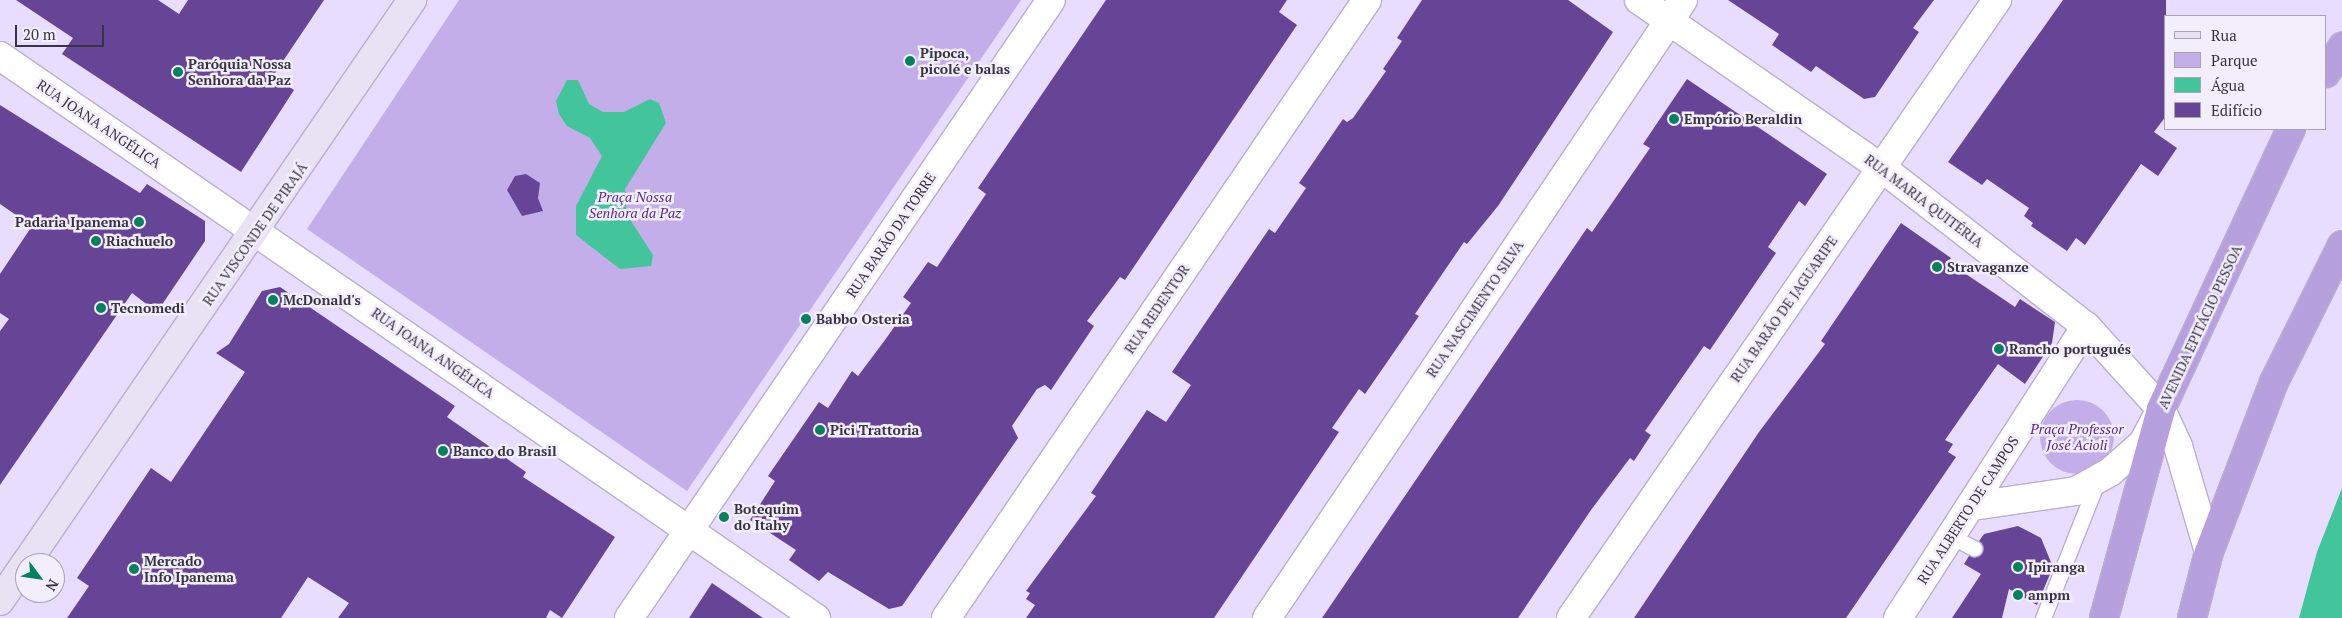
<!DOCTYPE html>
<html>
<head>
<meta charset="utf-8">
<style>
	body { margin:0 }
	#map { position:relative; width:2342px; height:618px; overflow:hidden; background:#e8ddff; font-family:"PT Serif",serif }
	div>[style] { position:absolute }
	.green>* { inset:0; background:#c3aeea }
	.round { border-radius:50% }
	.water>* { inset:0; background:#42c59b }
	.building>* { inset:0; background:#674596 }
	.roads { filter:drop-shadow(1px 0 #baafcf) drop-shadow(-1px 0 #baafcf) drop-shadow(0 1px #baafcf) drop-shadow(0 -1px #baafcf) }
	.lane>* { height:15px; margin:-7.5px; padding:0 7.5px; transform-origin:7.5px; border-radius:7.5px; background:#fff }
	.street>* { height:28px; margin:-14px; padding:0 14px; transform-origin:14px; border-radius:14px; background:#fff }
	.secondary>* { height:28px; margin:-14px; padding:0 14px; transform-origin:14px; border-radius:14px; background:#e9e2f5 }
	.highway>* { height:28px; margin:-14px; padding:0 14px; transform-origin:14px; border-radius:14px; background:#b6a0de }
	.dots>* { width:14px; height:14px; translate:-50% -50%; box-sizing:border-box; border:2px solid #f2eefc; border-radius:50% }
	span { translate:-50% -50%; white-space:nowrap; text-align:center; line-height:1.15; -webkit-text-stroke:5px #f2eefc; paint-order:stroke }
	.poi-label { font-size:14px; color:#393441; font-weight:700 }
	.left { translate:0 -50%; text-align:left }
	.right { translate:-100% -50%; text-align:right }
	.street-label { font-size:14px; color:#393441 }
	.park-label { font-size:14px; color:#592a90; font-style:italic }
	.legend { position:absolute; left:2164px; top:15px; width:162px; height:115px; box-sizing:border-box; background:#f2eefc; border:1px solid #a8a4b1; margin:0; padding:6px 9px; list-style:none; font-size:15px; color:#393441 }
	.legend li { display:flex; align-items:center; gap:10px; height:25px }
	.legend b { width:25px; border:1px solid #a8a4b1 }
	.north { position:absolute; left:15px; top:553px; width:50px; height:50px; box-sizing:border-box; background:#f2eefc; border:1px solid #a8a4b1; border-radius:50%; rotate:121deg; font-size:14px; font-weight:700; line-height:20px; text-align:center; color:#393441 }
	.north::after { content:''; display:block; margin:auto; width:18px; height:22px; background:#058161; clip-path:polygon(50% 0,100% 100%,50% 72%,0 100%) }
	.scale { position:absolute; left:15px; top:25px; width:89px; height:22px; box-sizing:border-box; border:2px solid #393441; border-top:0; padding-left:6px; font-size:15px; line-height:18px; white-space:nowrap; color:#393441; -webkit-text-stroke:4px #f2eefc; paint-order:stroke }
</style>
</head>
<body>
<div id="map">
	<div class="green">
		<i style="clip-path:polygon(459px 0,1021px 0,687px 491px,307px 229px)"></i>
		<i class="round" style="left:2040px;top:400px;width:74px;height:74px"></i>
	</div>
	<div class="water">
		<i style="clip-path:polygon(567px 80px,578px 80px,589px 104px,603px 112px,624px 112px,650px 99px,659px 103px,666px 123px,625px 189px,627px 215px,653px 255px,651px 266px,620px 269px,576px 235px,576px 206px,602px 156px,590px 138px,567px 126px,559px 114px,556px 101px)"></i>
		<i style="clip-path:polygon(2342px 488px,2342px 618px,2299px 618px,2317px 552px)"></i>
	</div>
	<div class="building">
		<i style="clip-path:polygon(16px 0,158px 0,179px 14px,188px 0,324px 0,273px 76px,294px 90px,241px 172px,62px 54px,73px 38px)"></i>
		<i style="clip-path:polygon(1106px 0,1287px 0,1279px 12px,1297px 25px,1125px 280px,1120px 277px,1087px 321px,1094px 326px,1051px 390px,1045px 385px,1037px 389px,1012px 426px,1018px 438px,902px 606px,889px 609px,828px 572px,819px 581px,789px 560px,796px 550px,750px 520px,775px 481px,768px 476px,819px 402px,828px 408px,852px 371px,858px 376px,885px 340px,911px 303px,903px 297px,928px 262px,937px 267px,986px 194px,978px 188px)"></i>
		<i style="clip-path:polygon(1422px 0,1568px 0,1613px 32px,1498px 206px,1467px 244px,1464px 242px,1415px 314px,1419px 316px,1365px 394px,1359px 389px,1332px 428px,1339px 432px,1214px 618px,1026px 618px,1035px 605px,1026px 599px,1030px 593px,1026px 591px,1096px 496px,1091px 493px,1147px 410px,1166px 422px,1191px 385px,1172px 372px,1269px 229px,1275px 233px,1306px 188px,1299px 183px,1343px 119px,1347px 122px,1353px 118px,1386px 71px,1383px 69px,1402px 41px,1397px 38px)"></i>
		<i style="clip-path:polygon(1728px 0,1934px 0,1913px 28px,1919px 32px,1875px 97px,1864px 99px,1816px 66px,1811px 72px,1772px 45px,1779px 34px)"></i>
		<i style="clip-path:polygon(2063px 0,2166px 0,2166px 116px,2154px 132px,2177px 148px,2158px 176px,2141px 164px,2085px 245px,2076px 238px,2067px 251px,2031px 226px,2033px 223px,2024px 216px,2029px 208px,1987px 179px,1982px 185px,1948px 162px)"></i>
		<i style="clip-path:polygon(1687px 79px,1827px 174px,1805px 206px,1799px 201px,1768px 247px,1776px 253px,1710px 350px,1704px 346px,1645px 431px,1651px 435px,1634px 461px,1630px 458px,1591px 510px,1518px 618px,1322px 618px,1587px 228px,1592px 232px,1650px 148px,1643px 144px)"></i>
		<i style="clip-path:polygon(0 105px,140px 193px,147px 184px,205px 221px,205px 241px,157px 312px,132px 293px,0 485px,0 331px,9px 319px,0 313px,0 274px,32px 226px,0 204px)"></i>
		<i style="clip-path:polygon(526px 174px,540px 183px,538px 198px,543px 211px,522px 216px,507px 190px,515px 176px)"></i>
		<i style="clip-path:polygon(1901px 223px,1951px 258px,1948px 262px,2015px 307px,2020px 299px,2055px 322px,2052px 343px,2025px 384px,1998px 364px,1945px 440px,1953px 444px,1948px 452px,1956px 457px,1846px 618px,1634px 618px,1759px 432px,1825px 344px,1821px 341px)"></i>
		<i style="clip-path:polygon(280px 287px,455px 406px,447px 417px,526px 472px,523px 477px,615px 537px,562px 618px,550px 610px,546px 618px,338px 618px,349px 603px,308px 577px,281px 618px,67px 618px,89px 586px,77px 578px,151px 468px,171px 482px,245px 372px,216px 353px,229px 344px,262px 291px)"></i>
		<i style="clip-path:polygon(2018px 526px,2041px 538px,2053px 567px,2037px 605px,2009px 589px,2002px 618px,1952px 618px,1981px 574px,1964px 564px,1969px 556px,1982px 553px,1979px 541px,1984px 534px)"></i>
		<i style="clip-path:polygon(712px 583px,763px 618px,689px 618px)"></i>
	</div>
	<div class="roads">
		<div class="lane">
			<i style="left:1952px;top:537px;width:25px;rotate:27deg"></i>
			<i style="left:2043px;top:618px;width:149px;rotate:-68.3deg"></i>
		</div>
		<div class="street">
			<i style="left:1639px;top:0;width:295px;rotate:34.7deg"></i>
			<i style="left:1882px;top:168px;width:258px;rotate:37.8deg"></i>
			<i style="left:2086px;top:326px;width:112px;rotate:47.9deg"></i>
			<i style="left:2161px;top:409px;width:41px;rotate:65.3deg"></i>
			<i style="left:2178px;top:446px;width:110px;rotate:73.7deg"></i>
			<i style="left:0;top:56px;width:991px;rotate:34.56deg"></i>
			<i style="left:1973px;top:506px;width:104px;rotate:-8.3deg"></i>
			<i style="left:2076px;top:491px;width:39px;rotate:-29deg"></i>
			<i style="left:2110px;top:472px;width:44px;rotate:-41.3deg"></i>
			<i style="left:2143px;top:443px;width:27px;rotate:-62deg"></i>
			<i style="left:629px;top:618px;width:748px;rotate:-55.67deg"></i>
			<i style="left:946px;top:618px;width:748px;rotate:-55.74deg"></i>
			<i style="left:1267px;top:618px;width:745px;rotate:-56.05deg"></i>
			<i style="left:1571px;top:618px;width:751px;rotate:-55.42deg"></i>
			<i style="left:1898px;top:618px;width:347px;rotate:-57.2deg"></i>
		</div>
		<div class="secondary">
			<i style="left:26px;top:563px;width:683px;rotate:-55.56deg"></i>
			<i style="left:0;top:601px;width:45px;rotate:-56deg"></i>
		</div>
		<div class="highway">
			<i style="left:2326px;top:73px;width:31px;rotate:-58deg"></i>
			<i style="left:2104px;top:618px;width:217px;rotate:-74.7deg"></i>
			<i style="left:2161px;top:409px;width:309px;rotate:-65.1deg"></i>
			<i style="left:2192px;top:618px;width:68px;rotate:-75.6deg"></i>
			<i style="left:2209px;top:552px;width:182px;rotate:-69.1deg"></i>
			<i style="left:2274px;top:382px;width:153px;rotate:-63.6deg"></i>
		</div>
	</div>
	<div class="dots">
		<i style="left:910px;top:61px;background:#058161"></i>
		<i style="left:178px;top:72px;background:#058161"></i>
		<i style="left:1674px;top:119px;background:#058161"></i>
		<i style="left:139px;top:222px;background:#058161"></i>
		<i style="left:96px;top:241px;background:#058161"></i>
		<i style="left:1937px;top:267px;background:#058161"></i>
		<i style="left:273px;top:300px;background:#058161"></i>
		<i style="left:101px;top:308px;background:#058161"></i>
		<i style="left:806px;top:319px;background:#058161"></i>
		<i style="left:1999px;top:349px;background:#058161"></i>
		<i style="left:820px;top:430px;background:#058161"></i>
		<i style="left:443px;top:451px;background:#058161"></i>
		<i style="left:724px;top:517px;background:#058161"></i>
		<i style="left:2018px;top:567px;background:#058161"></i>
		<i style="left:134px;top:569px;background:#058161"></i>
		<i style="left:2018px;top:595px;background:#058161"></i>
	</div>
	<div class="poi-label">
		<span class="left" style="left:920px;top:61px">Pipoca,<br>picolé e balas</span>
		<span class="left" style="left:188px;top:72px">Paróquia Nossa<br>Senhora da Paz</span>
		<span class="left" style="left:1684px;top:119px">Empório Beraldin</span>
		<span class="right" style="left:129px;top:222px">Padaria Ipanema</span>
		<span class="left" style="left:106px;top:241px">Riachuelo</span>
		<span class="left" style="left:1947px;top:267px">Stravaganze</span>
		<span class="left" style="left:283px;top:300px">McDonald's</span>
		<span class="left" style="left:111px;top:308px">Tecnomedi</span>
		<span class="left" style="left:816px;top:319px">Babbo Osteria</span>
		<span class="left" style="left:2009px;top:349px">Rancho portugués</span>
		<span class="left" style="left:830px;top:430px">Pici Trattoria</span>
		<span class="left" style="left:453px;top:451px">Banco do Brasil</span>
		<span class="left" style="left:734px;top:517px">Botequim<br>do Itahy</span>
		<span class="left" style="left:144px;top:569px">Mercado<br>Info Ipanema</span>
		<span class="left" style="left:2028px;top:567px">Ipiranga</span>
		<span class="left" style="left:2028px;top:595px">ampm</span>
	</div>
	<div class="street-label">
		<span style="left:99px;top:124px;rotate:34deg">RUA JOANA ANGÉLICA</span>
		<span style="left:1924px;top:201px;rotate:37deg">RUA MARIA QUITÉRIA</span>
		<span style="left:255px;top:234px;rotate:-55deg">RUA VISCONDE DE PIRAJÁ</span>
		<span style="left:891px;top:235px;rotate:-56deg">RUA BARÃO DA TORRE</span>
		<span style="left:1157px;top:309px;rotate:-56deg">RUA REDENTOR</span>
		<span style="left:1475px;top:309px;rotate:-56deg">RUA NASCIMENTO SILVA</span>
		<span style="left:1784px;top:309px;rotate:-55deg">RUA BARÃO DE JAGUARIPE</span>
		<span style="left:2200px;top:327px;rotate:-65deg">AVENIDA EPITÁCIO PESSOA</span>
		<span style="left:433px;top:353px;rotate:35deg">RUA JOANA ANGÉLICA</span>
		<span style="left:1968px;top:510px;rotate:-57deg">RUA ALBERTO DE CAMPOS</span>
	</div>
	<div class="park-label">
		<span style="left:635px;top:205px">Praça Nossa<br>Senhora da Paz</span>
		<span style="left:2077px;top:437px">Praça Professor<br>José Acioli</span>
	</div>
	<ul class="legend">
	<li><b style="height:6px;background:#e9e2f5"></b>Rua</li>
	<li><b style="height:14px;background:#c3aeea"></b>Parque</li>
	<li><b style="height:14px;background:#42c59b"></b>Água</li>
	<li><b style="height:14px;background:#674596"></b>Edifício</li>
	</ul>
	<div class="north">N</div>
	<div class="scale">20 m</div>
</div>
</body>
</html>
